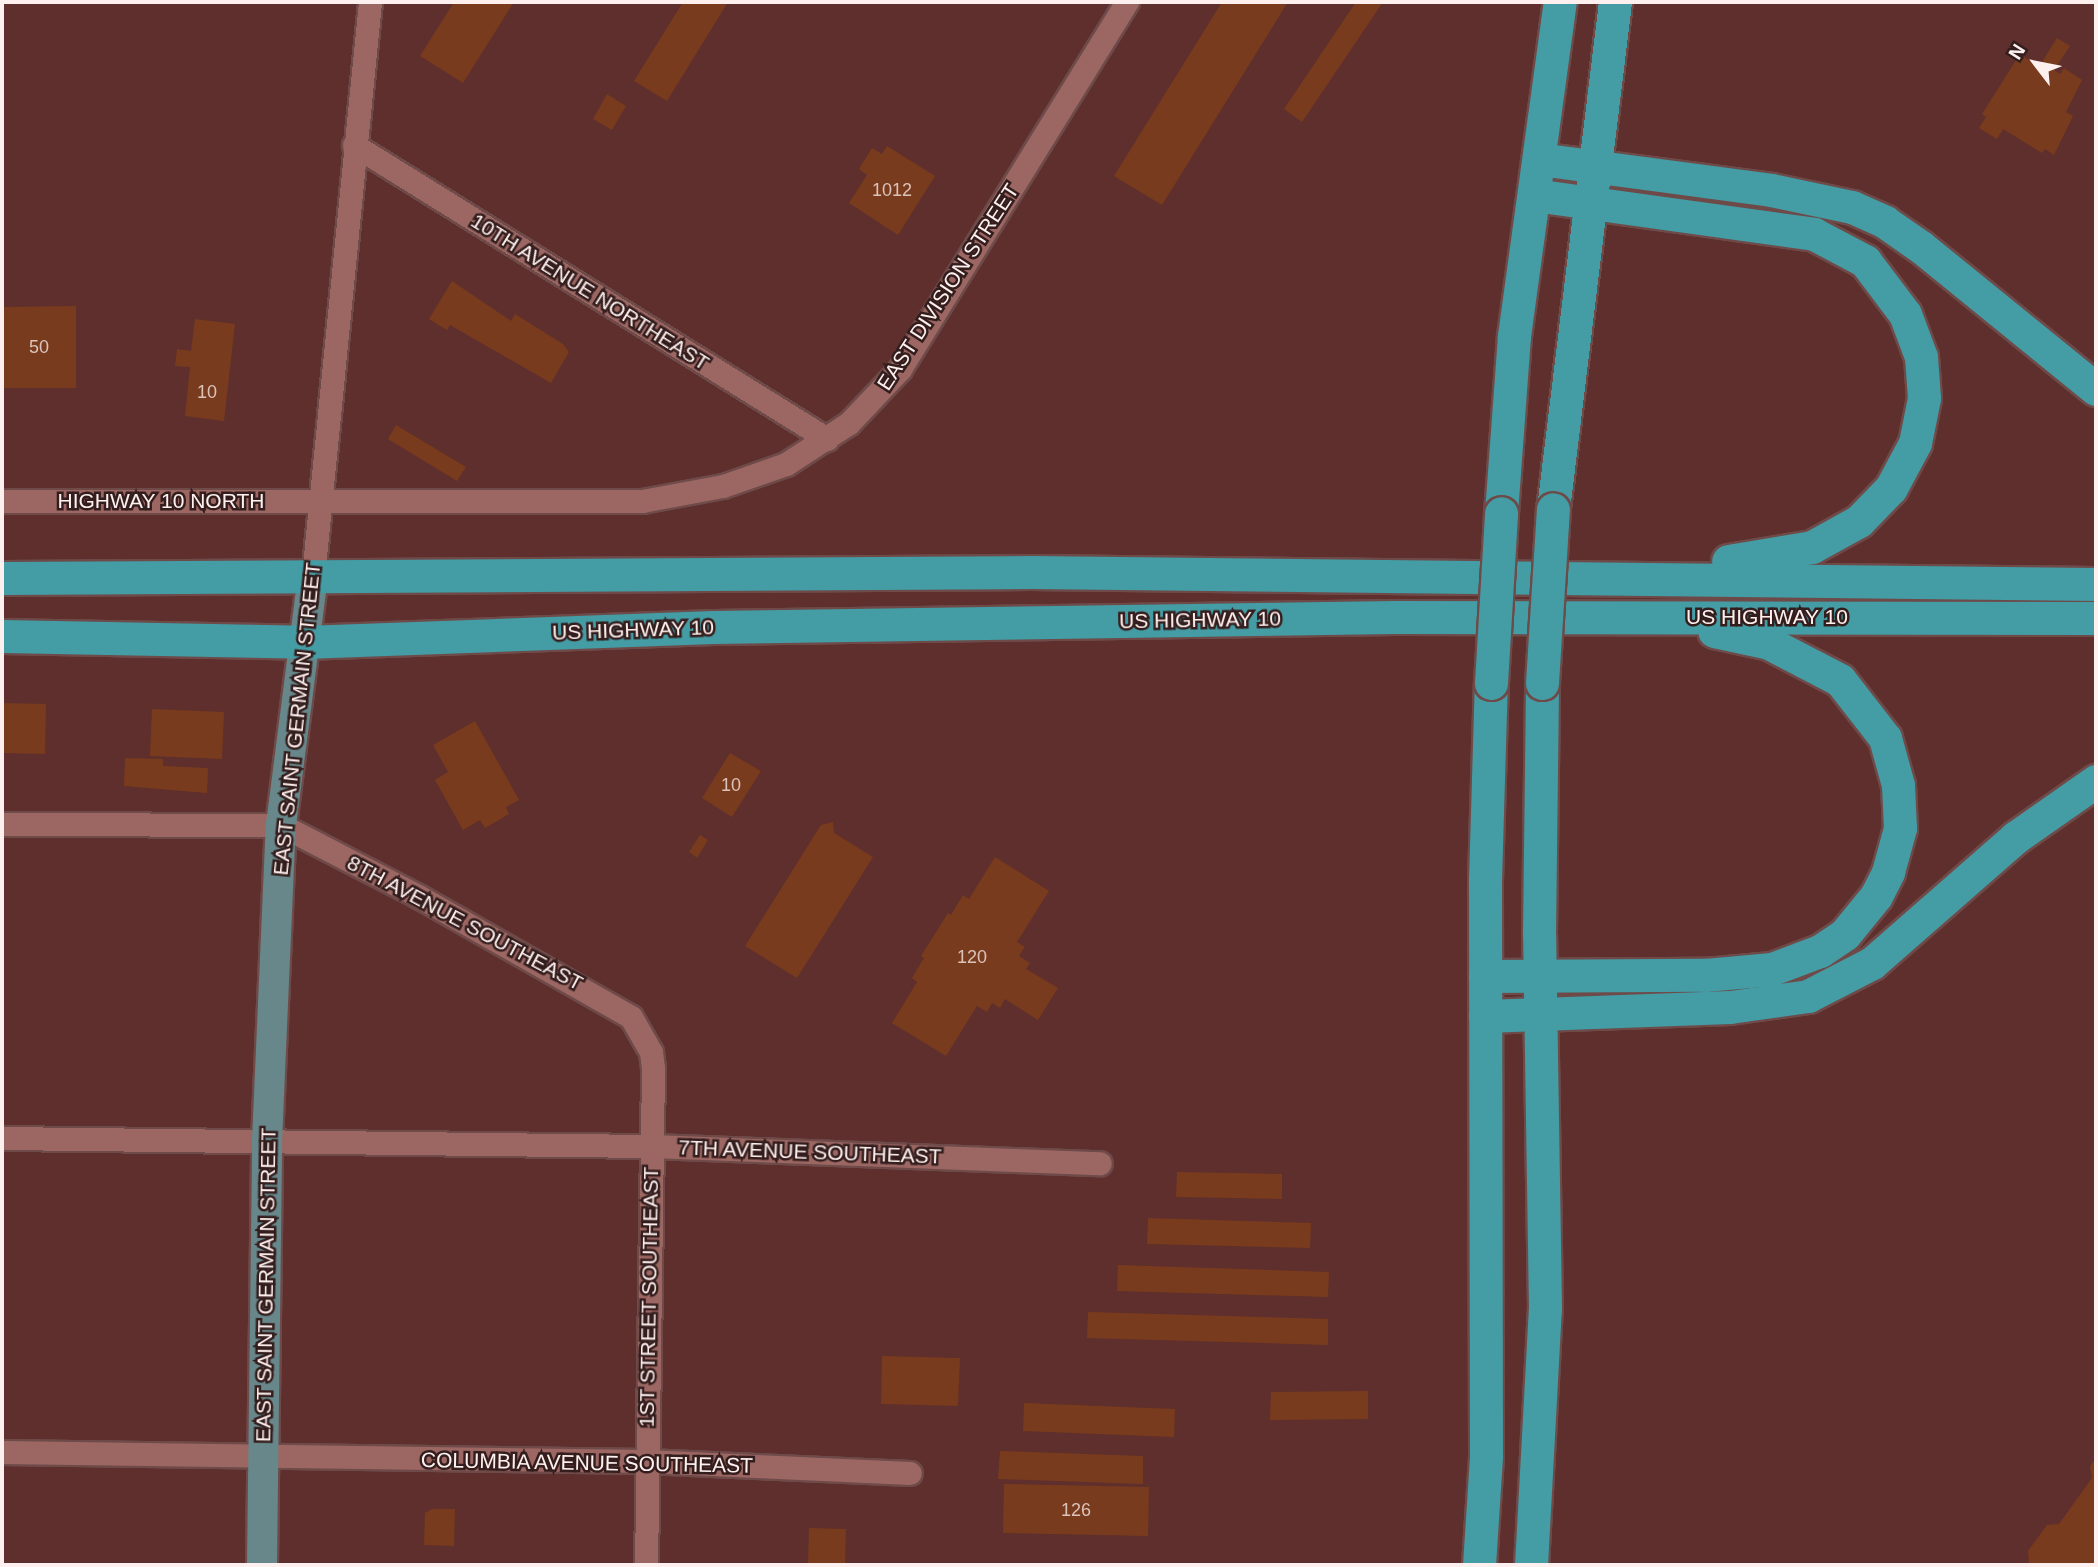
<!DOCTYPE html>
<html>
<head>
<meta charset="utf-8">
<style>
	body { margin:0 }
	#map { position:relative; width:2098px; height:1567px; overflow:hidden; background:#5e2f2c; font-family:Arial,sans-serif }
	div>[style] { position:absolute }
	.building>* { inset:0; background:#793b1d }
	.roads { filter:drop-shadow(2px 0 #6e4a49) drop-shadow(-2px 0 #6e4a49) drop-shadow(0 2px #6e4a49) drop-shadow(0 -2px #6e4a49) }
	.minor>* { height:23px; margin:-11.5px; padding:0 11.5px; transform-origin:11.5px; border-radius:11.5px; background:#9c6763 }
	.major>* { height:30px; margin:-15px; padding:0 15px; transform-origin:15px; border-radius:15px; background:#67878a }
	.highway>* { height:33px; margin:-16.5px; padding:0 16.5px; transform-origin:16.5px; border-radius:16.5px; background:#449ca4 }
	.bridges { filter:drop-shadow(2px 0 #6e4a49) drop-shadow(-2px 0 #6e4a49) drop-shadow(0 2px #6e4a49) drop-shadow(0 -2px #6e4a49) }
	.highway-bridge>* { height:33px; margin:-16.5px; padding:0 16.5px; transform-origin:16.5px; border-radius:16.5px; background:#449ca4 }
	span { translate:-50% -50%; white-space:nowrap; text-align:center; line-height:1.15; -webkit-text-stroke:5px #341e1d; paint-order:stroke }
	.number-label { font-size:18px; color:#dcc3ba }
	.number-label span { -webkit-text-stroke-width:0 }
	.street-label { font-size:21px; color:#fdf0ef }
	.frame { position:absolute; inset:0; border:4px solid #fdf0ef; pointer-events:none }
	.north { position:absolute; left:2000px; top:28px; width:70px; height:70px; -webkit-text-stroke:5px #341e1d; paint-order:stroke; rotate:302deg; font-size:19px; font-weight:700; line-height:28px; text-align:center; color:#fdf0ef }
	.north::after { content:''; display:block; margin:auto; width:24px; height:32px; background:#fdf0ef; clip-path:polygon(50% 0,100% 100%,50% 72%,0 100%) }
</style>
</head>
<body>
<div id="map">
	<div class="building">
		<i style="clip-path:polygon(454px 2px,514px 2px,463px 83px,420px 56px)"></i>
		<i style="clip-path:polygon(683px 2px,728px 2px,667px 101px,634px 81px)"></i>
		<i style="clip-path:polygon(1222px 2px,1288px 2px,1162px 205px,1114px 176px)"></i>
		<i style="clip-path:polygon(1356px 2px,1383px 2px,1302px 122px,1284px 109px)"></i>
		<i style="clip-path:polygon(2057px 38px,2070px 46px,2054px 70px,2060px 74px,2064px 68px,2082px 80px,2066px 112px,2073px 116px,2054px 155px,2045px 149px,2042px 153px,2003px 129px,1997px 139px,1979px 128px,1986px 117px,1982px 114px,2020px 54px,2039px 67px)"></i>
		<i style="clip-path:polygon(607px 94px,626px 106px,612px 130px,593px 119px)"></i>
		<i style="clip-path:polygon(887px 146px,935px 176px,898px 235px,849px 203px,867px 175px,859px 169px,872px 148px,882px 154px)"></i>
		<i style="clip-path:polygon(452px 281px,511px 321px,515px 314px,563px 344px,569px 352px,551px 383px,450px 325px,447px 330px,429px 319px)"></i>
		<i style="clip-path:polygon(76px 306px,76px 388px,2px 388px,2px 307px)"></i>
		<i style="clip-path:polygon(195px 319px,235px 324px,224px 421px,185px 416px,190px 367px,175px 366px,177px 349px,191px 351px)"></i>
		<i style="clip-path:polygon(396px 425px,466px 467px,457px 481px,388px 439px)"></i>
		<i style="clip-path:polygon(2px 703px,46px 704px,45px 754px,2px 753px)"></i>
		<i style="clip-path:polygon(152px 709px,224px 712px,222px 759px,150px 756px)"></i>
		<i style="clip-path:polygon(475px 721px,519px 800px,506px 807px,509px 814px,485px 828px,480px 820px,463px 830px,435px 780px,448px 772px,433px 745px)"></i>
		<i style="clip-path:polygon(730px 753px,761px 771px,732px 817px,702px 798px)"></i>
		<i style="clip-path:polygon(125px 758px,163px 759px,163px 766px,208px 768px,207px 793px,124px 786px)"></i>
		<i style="clip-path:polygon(833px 822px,834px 833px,873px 857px,797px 978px,745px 946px,821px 825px)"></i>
		<i style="clip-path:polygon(700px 835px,708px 840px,697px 858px,689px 852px)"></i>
		<i style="clip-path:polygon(995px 857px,1049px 891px,1017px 942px,1025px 947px,1019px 956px,1030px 963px,1026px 969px,1058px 988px,1038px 1020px,1005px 999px,1000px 1008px,992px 1003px,987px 1012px,977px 1006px,946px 1056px,892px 1023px,917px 982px,912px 978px,924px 958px,921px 956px,948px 913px,951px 915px,963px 895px,969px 899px)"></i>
		<i style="clip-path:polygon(1177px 1172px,1282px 1174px,1282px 1199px,1176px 1197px)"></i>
		<i style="clip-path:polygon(1148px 1218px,1311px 1223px,1310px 1248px,1147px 1244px)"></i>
		<i style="clip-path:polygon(1118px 1265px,1329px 1272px,1328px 1297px,1117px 1291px)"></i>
		<i style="clip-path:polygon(1088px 1312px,1328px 1319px,1328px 1345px,1087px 1338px)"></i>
		<i style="clip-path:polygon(882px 1356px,960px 1358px,958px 1406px,881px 1404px)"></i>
		<i style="clip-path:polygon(1368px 1391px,1368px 1419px,1270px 1420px,1271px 1392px)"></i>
		<i style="clip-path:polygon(1024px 1403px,1175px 1409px,1174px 1437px,1023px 1431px)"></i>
		<i style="clip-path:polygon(1000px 1451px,1143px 1456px,1143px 1484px,998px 1479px)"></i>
		<i style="clip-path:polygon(2096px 1458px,2096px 1565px,2029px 1565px,2028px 1551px,2047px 1525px,2059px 1524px,2092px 1478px,2090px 1466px)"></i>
		<i style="clip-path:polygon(1004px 1484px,1149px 1487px,1148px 1536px,1003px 1533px)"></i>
		<i style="clip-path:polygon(432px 1509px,455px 1509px,454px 1546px,424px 1545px,425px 1513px)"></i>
		<i style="clip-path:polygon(809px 1528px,846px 1529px,845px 1565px,808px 1565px)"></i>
	</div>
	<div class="roads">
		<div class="minor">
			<i style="left:354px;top:145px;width:557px;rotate:31.86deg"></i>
			<i style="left:2px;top:501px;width:640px"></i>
			<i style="left:642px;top:501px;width:82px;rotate:-10.5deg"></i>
			<i style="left:723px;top:486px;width:67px;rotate:-19.2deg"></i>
			<i style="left:786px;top:464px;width:75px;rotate:-33.1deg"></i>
			<i style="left:849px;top:423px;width:74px;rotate:-46.6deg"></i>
			<i style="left:900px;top:369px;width:432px;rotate:-58.3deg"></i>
			<i style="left:313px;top:576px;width:577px;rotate:-84.33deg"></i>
			<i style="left:2px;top:824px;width:279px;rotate:0.2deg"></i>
			<i style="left:281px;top:825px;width:154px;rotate:27.4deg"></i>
			<i style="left:418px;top:896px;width:245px;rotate:29.6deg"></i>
			<i style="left:631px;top:1017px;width:40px;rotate:60.3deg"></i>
			<i style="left:651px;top:1052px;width:16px;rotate:83deg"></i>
			<i style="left:653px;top:1068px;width:497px;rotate:90.8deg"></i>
			<i style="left:2px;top:1138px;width:649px;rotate:0.71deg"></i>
			<i style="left:651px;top:1146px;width:449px;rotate:2.2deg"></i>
			<i style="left:2px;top:1452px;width:644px;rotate:0.8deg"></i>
			<i style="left:646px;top:1461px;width:264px;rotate:2.6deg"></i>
		</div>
		<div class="major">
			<i style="left:262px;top:1565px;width:424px;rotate:-89.3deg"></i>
			<i style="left:267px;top:1141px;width:316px;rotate:-87.5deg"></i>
			<i style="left:281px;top:825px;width:251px;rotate:-82.7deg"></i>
		</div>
		<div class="highway">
			<i style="left:1539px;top:159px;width:234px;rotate:7.6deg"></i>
			<i style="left:1771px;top:190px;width:83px;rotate:11.9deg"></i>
			<i style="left:1852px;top:207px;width:36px;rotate:24deg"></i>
			<i style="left:1885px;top:222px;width:44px;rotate:34.8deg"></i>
			<i style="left:1921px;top:247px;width:225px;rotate:39.1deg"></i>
			<i style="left:1534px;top:195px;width:283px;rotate:7.9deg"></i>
			<i style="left:1814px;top:234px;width:58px;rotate:27.9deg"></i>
			<i style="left:1865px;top:261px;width:66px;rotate:53deg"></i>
			<i style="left:1905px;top:314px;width:46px;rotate:69.6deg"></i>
			<i style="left:1921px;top:357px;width:41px;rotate:85.8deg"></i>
			<i style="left:1924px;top:398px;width:46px;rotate:101.3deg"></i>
			<i style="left:1915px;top:443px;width:51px;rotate:118.1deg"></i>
			<i style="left:1891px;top:488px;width:46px;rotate:134.1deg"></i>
			<i style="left:1859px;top:521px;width:54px;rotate:151deg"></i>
			<i style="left:1812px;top:547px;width:85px;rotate:170.5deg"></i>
			<i style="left:1553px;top:509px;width:511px;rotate:-83.03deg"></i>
			<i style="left:1501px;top:513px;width:177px;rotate:-85.8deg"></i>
			<i style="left:1514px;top:336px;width:337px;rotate:-82.2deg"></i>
			<i style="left:2px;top:578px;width:1029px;rotate:-0.33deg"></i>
			<i style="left:1031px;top:572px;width:1065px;rotate:0.65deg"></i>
			<i style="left:2px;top:636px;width:302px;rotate:1.1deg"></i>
			<i style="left:304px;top:642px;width:409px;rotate:-2.1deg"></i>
			<i style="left:713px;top:627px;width:681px;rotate:-0.84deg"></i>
			<i style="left:1394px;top:617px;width:702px;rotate:0.08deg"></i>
			<i style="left:1485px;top:976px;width:220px;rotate:-0.3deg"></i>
			<i style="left:1705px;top:975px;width:67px;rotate:-5.1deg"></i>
			<i style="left:1772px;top:969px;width:51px;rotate:-20.6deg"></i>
			<i style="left:1820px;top:951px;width:30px;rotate:-34deg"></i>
			<i style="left:1845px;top:934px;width:49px;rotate:-50.8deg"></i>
			<i style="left:1876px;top:896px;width:27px;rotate:-63deg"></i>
			<i style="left:1888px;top:872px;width:46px;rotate:-74.7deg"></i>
			<i style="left:1900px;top:828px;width:43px;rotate:-92.7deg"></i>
			<i style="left:1898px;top:785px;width:49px;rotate:-105.5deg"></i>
			<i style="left:1885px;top:738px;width:73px;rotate:-127.8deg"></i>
			<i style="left:1840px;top:680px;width:80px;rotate:-152.5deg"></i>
			<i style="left:1769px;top:643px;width:56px;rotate:-167.7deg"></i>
			<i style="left:1485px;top:1016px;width:245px;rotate:-2.1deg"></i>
			<i style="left:1730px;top:1007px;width:79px;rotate:-8deg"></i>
			<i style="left:1808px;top:996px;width:72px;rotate:-27.3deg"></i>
			<i style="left:1872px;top:963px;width:191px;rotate:-41.2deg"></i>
			<i style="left:2016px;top:837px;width:98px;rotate:-35deg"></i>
			<i style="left:1479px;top:1565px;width:109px;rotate:-86.3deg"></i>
			<i style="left:1486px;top:1456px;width:576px;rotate:-90.1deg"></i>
			<i style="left:1485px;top:880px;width:197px;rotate:-88.3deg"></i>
			<i style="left:1531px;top:1565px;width:256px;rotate:-86.9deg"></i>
			<i style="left:1545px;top:1309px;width:375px;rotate:-90.9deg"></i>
			<i style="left:1539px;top:934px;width:251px;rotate:-89.3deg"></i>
		</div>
	</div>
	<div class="bridges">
		<div class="highway-bridge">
			<i style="left:1491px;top:683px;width:170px;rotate:-86.6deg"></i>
			<i style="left:1542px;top:683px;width:174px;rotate:-86.4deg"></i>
		</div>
	</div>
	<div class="number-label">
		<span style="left:892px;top:190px">1012</span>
		<span style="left:39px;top:347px">50</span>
		<span style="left:207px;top:392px">10</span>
		<span style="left:731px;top:785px">10</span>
		<span style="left:972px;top:957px">120</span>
		<span style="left:1076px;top:1510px">126</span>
	</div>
	<div class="street-label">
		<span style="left:948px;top:287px;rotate:-57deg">EAST DIVISION STREET</span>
		<span style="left:590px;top:292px;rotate:32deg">10TH AVENUE NORTHEAST</span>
		<span style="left:161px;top:501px">HIGHWAY 10 NORTH</span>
		<span style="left:1767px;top:617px">US HIGHWAY 10</span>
		<span style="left:1200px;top:620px;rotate:-1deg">US HIGHWAY 10</span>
		<span style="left:633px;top:630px;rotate:-2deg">US HIGHWAY 10</span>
		<span style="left:297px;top:719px;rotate:-84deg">EAST SAINT GERMAIN STREET</span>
		<span style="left:465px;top:923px;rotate:28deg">8TH AVENUE SOUTHEAST</span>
		<span style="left:810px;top:1152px;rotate:2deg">7TH AVENUE SOUTHEAST</span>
		<span style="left:266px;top:1285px;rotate:-89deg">EAST SAINT GERMAIN STREET</span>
		<span style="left:649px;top:1297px;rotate:-89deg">1ST STREET SOUTHEAST</span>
		<span style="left:587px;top:1463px;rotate:1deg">COLUMBIA AVENUE SOUTHEAST</span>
	</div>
	<div class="frame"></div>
	<div class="north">N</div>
</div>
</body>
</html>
